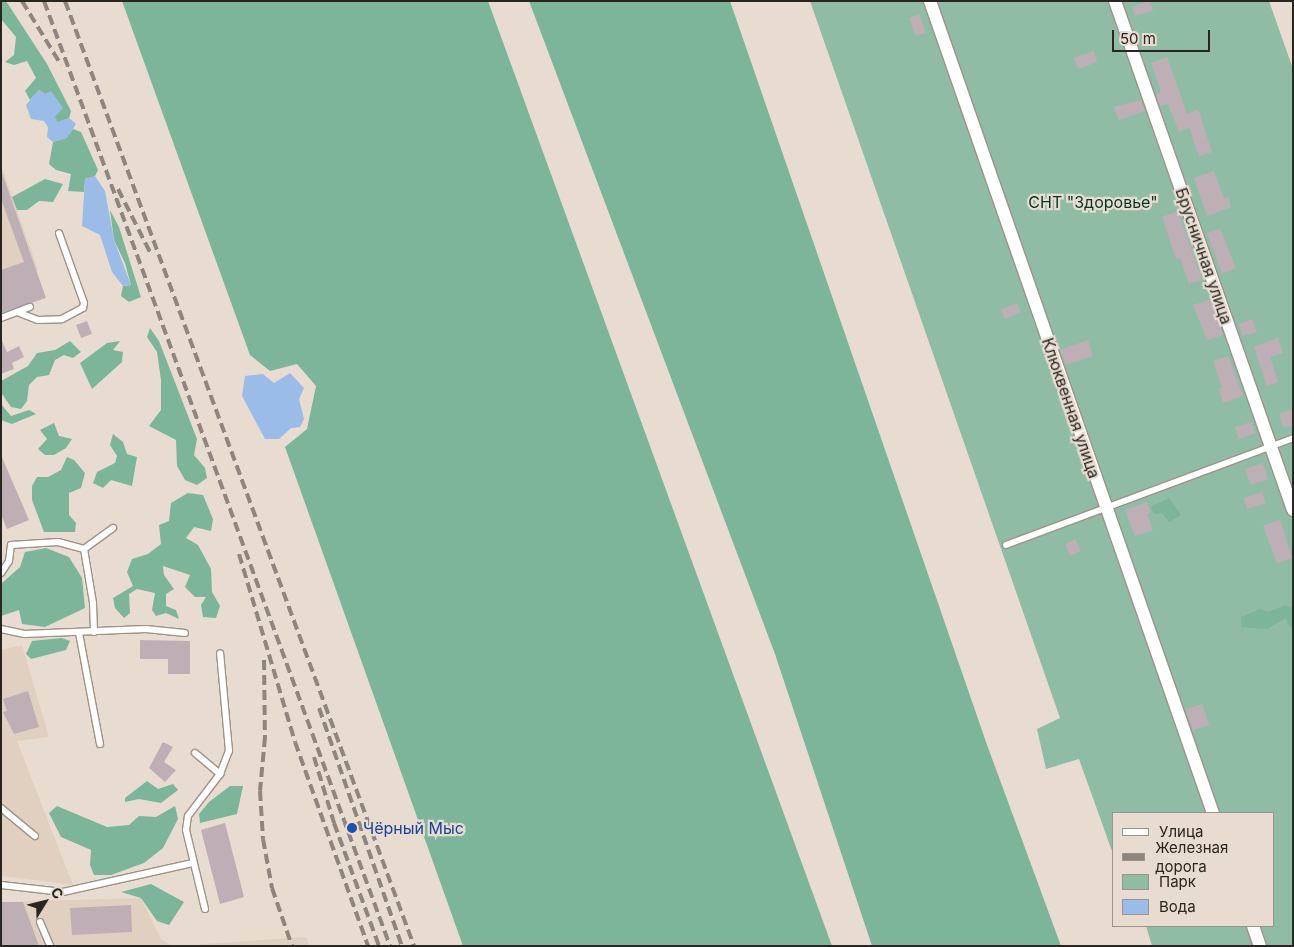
<!DOCTYPE html>
<html>
<head>
<meta charset="utf-8">
<style>
	body { margin:0 }
	#map { position:relative; width:1294px; height:947px; overflow:hidden; background:#e8dcd1; font-family:Inter,sans-serif }
	div>[style] { position:absolute }
	.built>* { inset:0; background:#e1d0bf }
	.green>* { inset:0; background:#90bca6 }
	.forest>* { inset:0; background:#7cb599 }
	.water>* { inset:0; background:#9bbce7 }
	.building>* { inset:0; background:#beafb6 }
	.path>* { height:2.5px; margin-top:-1.25px; transform-origin:0; background:repeating-linear-gradient(90deg,#ada39a 0 5px,transparent 0 7.5px) }
	.roads { filter:drop-shadow(1px 0 #9d9287) drop-shadow(-1px 0 #9d9287) drop-shadow(0 1px #9d9287) drop-shadow(0 -1px #9d9287) }
	.service>* { height:6px; margin:-3px; padding:0 3px; transform-origin:3px; border-radius:3px; background:#fff }
	.minor>* { height:12px; margin:-6px; padding:0 6px; transform-origin:6px; border-radius:6px; background:#fff }
	.rail>* { height:4px; margin-top:-2px; transform-origin:0; background:repeating-linear-gradient(90deg,#8e857e 0 10px,transparent 0 15px) }
	.dots>* { width:14px; height:14px; translate:-50% -50%; box-sizing:border-box; border:2px solid #e8dcd1; border-radius:50% }
	span { translate:-50% -50%; white-space:nowrap; text-align:center; line-height:1.15; -webkit-text-stroke:4.5px #e8dcd1; paint-order:stroke }
	.park-label { font-size:16px; color:#053724 }
	.street-label { font-size:16px; color:#292521 }
	.transit-label { font-size:16px; color:#164399 }
	.left { translate:0 -50%; text-align:left }
	.frame { position:absolute; inset:0; border:2px solid #292521; pointer-events:none }
	.legend { position:absolute; left:1112px; top:812px; width:162px; height:115px; box-sizing:border-box; background:#e8dcd1; border:1px solid #9c938b; margin:0; padding:6px 9px; list-style:none; font-size:15px; color:#292521 }
	.legend li { display:flex; align-items:center; gap:10px; height:25px }
	.legend b { width:25px; border:1px solid #9c938b }
	.north { position:absolute; left:20px; top:877px; width:50px; height:50px; -webkit-text-stroke:4px #e8dcd1; paint-order:stroke; rotate:54deg; font-size:14px; font-weight:700; line-height:20px; text-align:center; color:#292521 }
	.north::after { content:''; display:block; margin:auto; width:18px; height:22px; background:#292521; clip-path:polygon(50% 0,100% 100%,50% 72%,0 100%) }
	.scale { position:absolute; left:1112px; top:30px; width:98px; height:22px; box-sizing:border-box; border:2px solid #292521; border-top:0; padding-left:6px; font-size:15px; line-height:18px; white-space:nowrap; color:#292521; -webkit-text-stroke:4px #e8dcd1; paint-order:stroke }
</style>
</head>
<body>
<div id="map">
	<div class="built">
		<i style="clip-path:polygon(1px 164px,38px 270px,1px 283px)"></i>
		<i style="clip-path:polygon(22px 645px,49px 737px,17px 741px,73px 885px,1px 876px,1px 650px)"></i>
		<i style="clip-path:polygon(141px 898px,161px 939px,173px 946px,1px 946px,1px 902px)"></i>
		<i style="clip-path:polygon(306px 937px,310px 946px,178px 946px,289px 938px)"></i>
	</div>
	<div class="green">
		<i style="clip-path:polygon(810px 1px,1269px 1px,1293px 69px,1293px 946px,1152px 946px,1146px 926px,1273px 926px,1273px 813px,1113px 813px,1113px 854px,1079px 759px,1046px 769px,1037px 729px,1060px 718px)"></i>
	</div>
	<div class="forest">
		<i style="clip-path:polygon(1px 1px,6px 1px,47px 64px,71px 111px,69px 118px,57px 123px,45px 94px,39px 90px,30px 100px,25px 91px,36px 78px,27px 61px,14px 65px,5px 62px,14px 55px,16px 37px,1px 19px)"></i>
		<i style="clip-path:polygon(122px 1px,488px 1px,832px 946px,463px 946px,285px 447px,307px 429px,316px 386px,297px 364px,270px 371px,250px 355px)"></i>
		<i style="clip-path:polygon(529px 1px,730px 1px,986px 742px,1061px 946px,872px 946px,775px 654px)"></i>
		<i style="clip-path:polygon(73px 129px,81px 132px,98px 170px,95px 176px,85px 179px,84px 192px,68px 191px,71px 174px,56px 170px,49px 164px,53px 142px,66px 138px)"></i>
		<i style="clip-path:polygon(45px 179px,63px 184px,53px 202px,39px 201px,27px 210px,17px 210px,12px 197px)"></i>
		<i style="clip-path:polygon(110px 210px,119px 227px,141px 297px,129px 302px,121px 296px,123px 286px,131px 285px,125px 263px,114px 240px)"></i>
		<i style="clip-path:polygon(150px 328px,159px 341px,197px 439px,194px 455px,205px 468px,207px 478px,197px 485px,185px 480px,177px 466px,176px 440px,149px 426px,161px 410px,161px 380px,157px 352px,147px 337px)"></i>
		<i style="clip-path:polygon(70px 341px,81px 352px,73px 358px,64px 355px,55px 360px,49px 375px,37px 377px,29px 385px,27px 401px,21px 409px,11px 407px,2px 394px,1px 381px,28px 366px,37px 353px,55px 350px)"></i>
		<i style="clip-path:polygon(120px 341px,113px 350px,123px 352px,122px 362px,92px 389px,80px 363px,107px 343px)"></i>
		<i style="clip-path:polygon(1px 404px,11px 416px,29px 410px,36px 414px,12px 424px,1px 420px)"></i>
		<i style="clip-path:polygon(54px 423px,59px 436px,72px 439px,66px 448px,54px 455px,45px 455px,38px 449px,47px 439px,40px 430px)"></i>
		<i style="clip-path:polygon(113px 434px,123px 442px,127px 454px,137px 457px,132px 486px,111px 480px,103px 488px,93px 483px,97px 472px,115px 463px,117px 456px,110px 445px)"></i>
		<i style="clip-path:polygon(67px 457px,74px 460px,85px 473px,81px 488px,69px 493px,69px 515px,76px 523px,75px 532px,44px 532px,32px 500px,32px 486px,37px 477px,48px 477px,61px 470px)"></i>
		<i style="clip-path:polygon(188px 493px,203px 495px,213px 519px,211px 531px,194px 527px,186px 538px,198px 545px,211px 569px,212px 592px,220px 606px,216px 618px,203px 617px,201px 605px,206px 597px,195px 597px,185px 587px,190px 575px,163px 566px,164px 575px,174px 589px,166px 594px,166px 606px,176px 610px,179px 619px,166px 613px,156px 616px,152px 610px,155px 593px,137px 589px,129px 594px,130px 613px,124px 618px,115px 608px,113px 598px,133px 586px,127px 572px,132px 559px,148px 554px,161px 544px,159px 525px,169px 521px,171px 503px)"></i>
		<i style="clip-path:polygon(1169px 498px,1181px 515px,1169px 522px,1162px 513px,1154px 514px,1151px 507px)"></i>
		<i style="clip-path:polygon(46px 548px,69px 557px,82px 578px,85px 608px,45px 627px,22px 624px,19px 610px,1px 616px,1px 584px,20px 567px,25px 552px)"></i>
		<i style="clip-path:polygon(1285px 605px,1293px 608px,1293px 628px,1288px 625px,1286px 618px,1267px 629px,1242px 627px,1241px 617px,1260px 609px,1268px 612px)"></i>
		<i style="clip-path:polygon(62px 638px,70px 641px,66px 650px,31px 659px,26px 654px,32px 641px)"></i>
		<i style="clip-path:polygon(147px 781px,158px 789px,173px 784px,178px 790px,161px 803px,139px 799px,125px 802px,125px 798px)"></i>
		<i style="clip-path:polygon(230px 786px,243px 786px,237px 814px,200px 823px,199px 814px,209px 802px)"></i>
		<i style="clip-path:polygon(57px 806px,107px 827px,129px 825px,139px 816px,156px 817px,175px 806px,178px 819px,163px 848px,144px 863px,111px 875px,94px 875px,90px 865px,91px 850px,61px 837px,49px 813px)"></i>
		<i style="clip-path:polygon(151px 884px,184px 902px,169px 925px,157px 921px,141px 898px,121px 892px)"></i>
	</div>
	<div class="water">
		<i style="clip-path:polygon(39px 90px,45px 94px,51px 91px,63px 108px,55px 117px,57px 122px,69px 118px,76px 124px,67px 138px,53px 142px,47px 137px,48px 127px,44px 121px,31px 119px,26px 105px)"></i>
		<i style="clip-path:polygon(95px 176px,105px 191px,114px 240px,131px 285px,123px 286px,112px 272px,100px 235px,82px 226px,85px 179px)"></i>
		<i style="clip-path:polygon(290px 373px,304px 388px,299px 399px,304px 419px,300px 427px,291px 428px,279px 439px,265px 439px,242px 396px,245px 376px,263px 374px,274px 383px)"></i>
	</div>
	<div class="building">
		<i style="clip-path:polygon(1150px 1px,1153px 10px,1135px 16px,1132px 7px)"></i>
		<i style="clip-path:polygon(919px 14px,926px 33px,916px 36px,909px 18px)"></i>
		<i style="clip-path:polygon(1094px 51px,1097px 62px,1078px 69px,1074px 58px)"></i>
		<i style="clip-path:polygon(1167px 57px,1187px 114px,1198px 109px,1212px 152px,1199px 156px,1189px 127px,1179px 132px,1168px 104px,1160px 106px,1156px 94px,1161px 92px,1151px 63px)"></i>
		<i style="clip-path:polygon(1140px 100px,1145px 111px,1119px 120px,1114px 107px)"></i>
		<i style="clip-path:polygon(1px 170px,46px 298px,1px 313px,1px 270px,24px 262px,1px 199px)"></i>
		<i style="clip-path:polygon(1214px 171px,1224px 199px,1228px 197px,1231px 207px,1207px 216px,1194px 178px)"></i>
		<i style="clip-path:polygon(1178px 211px,1202px 280px,1189px 284px,1180px 258px,1176px 259px,1162px 217px)"></i>
		<i style="clip-path:polygon(1220px 229px,1236px 268px,1222px 274px,1207px 233px)"></i>
		<i style="clip-path:polygon(1210px 300px,1223px 335px,1207px 340px,1193px 305px)"></i>
		<i style="clip-path:polygon(1017px 303px,1021px 312px,1005px 319px,1001px 310px)"></i>
		<i style="clip-path:polygon(1252px 319px,1257px 332px,1243px 336px,1239px 324px)"></i>
		<i style="clip-path:polygon(87px 321px,92px 334px,81px 338px,76px 325px)"></i>
		<i style="clip-path:polygon(1278px 338px,1283px 353px,1270px 357px,1278px 382px,1267px 386px,1254px 347px)"></i>
		<i style="clip-path:polygon(1px 339px,7px 352px,19px 346px,24px 357px,12px 363px,14px 369px,1px 374px)"></i>
		<i style="clip-path:polygon(1088px 340px,1093px 356px,1066px 365px,1060px 350px)"></i>
		<i style="clip-path:polygon(1228px 356px,1243px 396px,1223px 403px,1219px 389px,1222px 388px,1213px 361px)"></i>
		<i style="clip-path:polygon(1293px 409px,1293px 425px,1284px 428px,1279px 414px)"></i>
		<i style="clip-path:polygon(1251px 422px,1255px 433px,1239px 439px,1235px 427px)"></i>
		<i style="clip-path:polygon(1px 455px,29px 520px,7px 529px,1px 515px)"></i>
		<i style="clip-path:polygon(1263px 463px,1268px 479px,1251px 485px,1245px 469px)"></i>
		<i style="clip-path:polygon(1262px 492px,1266px 503px,1247px 509px,1244px 498px)"></i>
		<i style="clip-path:polygon(1147px 502px,1151px 512px,1147px 514px,1153px 530px,1135px 536px,1125px 510px)"></i>
		<i style="clip-path:polygon(1280px 520px,1292px 558px,1277px 563px,1263px 526px)"></i>
		<i style="clip-path:polygon(1075px 539px,1081px 551px,1070px 556px,1065px 544px)"></i>
		<i style="clip-path:polygon(140px 640px,190px 641px,190px 674px,168px 674px,168px 659px,140px 659px)"></i>
		<i style="clip-path:polygon(28px 691px,39px 727px,14px 734px,3px 712px,7px 711px,3px 699px)"></i>
		<i style="clip-path:polygon(1202px 704px,1209px 725px,1193px 730px,1186px 709px)"></i>
		<i style="clip-path:polygon(163px 742px,173px 747px,164px 762px,176px 770px,165px 782px,149px 768px)"></i>
		<i style="clip-path:polygon(225px 823px,244px 897px,220px 904px,201px 830px)"></i>
		<i style="clip-path:polygon(1px 902px,23px 902px,39px 946px,1px 946px)"></i>
		<i style="clip-path:polygon(131px 905px,132px 932px,72px 935px,70px 908px)"></i>
	</div>
	<div class="path">
		<i style="left:1110px;top:945px;width:1px;rotate:90deg"></i>
	</div>
	<div class="roads">
		<div class="service">
			<i style="left:17px;top:312px;width:22px;rotate:21deg"></i>
			<i style="left:38px;top:320px;width:24px;rotate:-2deg"></i>
			<i style="left:62px;top:319px;width:24px;rotate:-28deg"></i>
			<i style="left:83px;top:308px;width:5px;rotate:-79deg"></i>
			<i style="left:84px;top:303px;width:74px;rotate:-109.7deg"></i>
			<i style="left:1px;top:318px;width:31px;rotate:-21deg"></i>
			<i style="left:1006px;top:545px;width:306px;rotate:-20.4deg"></i>
			<i style="left:84px;top:549px;width:55px;rotate:80.5deg"></i>
			<i style="left:93px;top:603px;width:29px;rotate:88deg"></i>
			<i style="left:84px;top:549px;width:36px;rotate:-36deg"></i>
			<i style="left:1px;top:573px;width:14px;rotate:-56deg"></i>
			<i style="left:9px;top:561px;width:16px;rotate:-83deg"></i>
			<i style="left:11px;top:545px;width:47px;rotate:-3.7deg"></i>
			<i style="left:58px;top:542px;width:27px;rotate:15deg"></i>
			<i style="left:1px;top:629px;width:24px;rotate:12deg"></i>
			<i style="left:24px;top:634px;width:122px;rotate:-2.3deg"></i>
			<i style="left:146px;top:629px;width:39px;rotate:6deg"></i>
			<i style="left:79px;top:633px;width:113px;rotate:79.3deg"></i>
			<i style="left:195px;top:753px;width:33px;rotate:40deg"></i>
			<i style="left:1px;top:808px;width:44px;rotate:39.5deg"></i>
			<i style="left:1px;top:885px;width:62px;rotate:6.4deg"></i>
			<i style="left:63px;top:892px;width:133px;rotate:-12.6deg"></i>
			<i style="left:205px;top:909px;width:81px;rotate:-103.5deg"></i>
			<i style="left:186px;top:830px;width:14px;rotate:-82deg"></i>
			<i style="left:188px;top:816px;width:53px;rotate:-52.7deg"></i>
			<i style="left:220px;top:774px;width:25px;rotate:-69deg"></i>
			<i style="left:229px;top:751px;width:98px;rotate:-95.2deg"></i>
			<i style="left:40px;top:922px;width:26px;rotate:67deg"></i>
		</div>
		<div class="minor">
			<i style="left:930px;top:1px;width:860px;rotate:70.79deg"></i>
			<i style="left:1115px;top:1px;width:539px;rotate:70.72deg"></i>
			<i style="left:1253px;top:926px;width:21px;rotate:71deg"></i>
		</div>
	</div>
	<div class="rail">
		<i style="left:22px;top:1px;width:75px;rotate:58.6deg"></i>
		<i style="left:44px;top:1px;width:1006px;rotate:69.89deg"></i>
		<i style="left:65px;top:1px;width:1007px;rotate:69.73deg"></i>
		<i style="left:118px;top:189px;width:75px;rotate:63.1deg"></i>
		<i style="left:239px;top:554px;width:196px;rotate:73.4deg"></i>
		<i style="left:295px;top:742px;width:217px;rotate:70.3deg"></i>
		<i style="left:264px;top:660px;width:77px;rotate:89.3deg"></i>
		<i style="left:265px;top:737px;width:54px;rotate:95.3deg"></i>
		<i style="left:260px;top:791px;width:48px;rotate:86.4deg"></i>
		<i style="left:263px;top:839px;width:50px;rotate:79.6deg"></i>
		<i style="left:272px;top:888px;width:61px;rotate:71deg"></i>
		<i style="left:319px;top:708px;width:252px;rotate:70.8deg"></i>
		<i style="left:314px;top:757px;width:69px;rotate:73.1deg"></i>
		<i style="left:334px;top:823px;width:131px;rotate:69.9deg"></i>
	</div>
	<div class="dots">
		<i style="left:352px;top:828px;background:#1a4fb4"></i>
	</div>
	<div class="park-label">
		<span style="left:1093px;top:202px">СНТ "Здоровье"</span>
	</div>
	<div class="street-label">
		<span style="left:1204px;top:256px;rotate:71deg">Брусничная улица</span>
		<span style="left:1071px;top:408px;rotate:71deg">Клюквенная улица</span>
	</div>
	<div class="transit-label">
		<span class="left" style="left:363px;top:828px">Чёрный Мыс</span>
	</div>
	<div class="frame"></div>
	<ul class="legend">
	<li><b style="height:6px;background:#fff"></b>Улица</li>
	<li><b style="height:6px;background:#8e857e"></b>Железная дорога</li>
	<li><b style="height:14px;background:#90bca6"></b>Парк</li>
	<li><b style="height:14px;background:#9bbce7"></b>Вода</li>
	</ul>
	<div class="north">С</div>
	<div class="scale">50 m</div>
</div>
</body>
</html>
